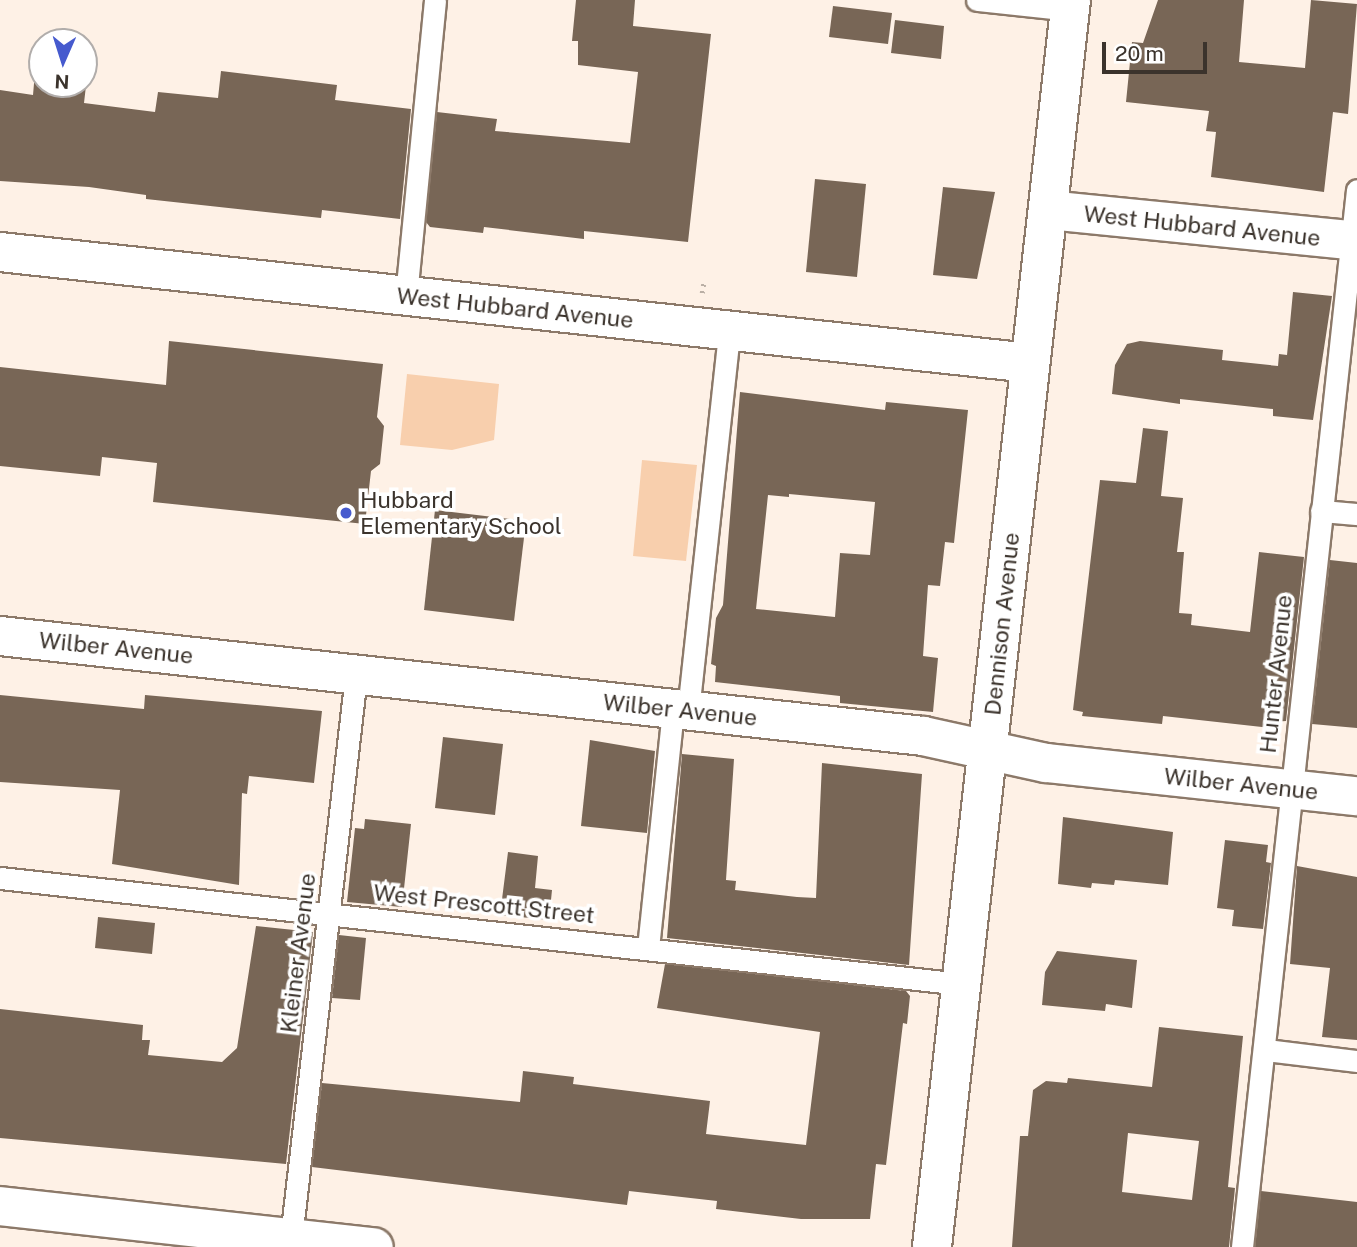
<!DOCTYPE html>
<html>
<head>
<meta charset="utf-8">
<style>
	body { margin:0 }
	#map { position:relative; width:1357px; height:1247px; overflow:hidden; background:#fef1e6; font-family:"Public Sans",sans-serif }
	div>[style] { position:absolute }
	.green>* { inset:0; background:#f8cfad }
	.building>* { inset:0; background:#786656 }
	.path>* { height:4.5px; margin-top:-2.25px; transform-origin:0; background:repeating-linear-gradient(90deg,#baafa5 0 2px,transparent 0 7px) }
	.roads { filter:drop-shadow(2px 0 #8c7969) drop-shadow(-2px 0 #8c7969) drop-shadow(0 2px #8c7969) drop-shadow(0 -2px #8c7969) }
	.service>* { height:21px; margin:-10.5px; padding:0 10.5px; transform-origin:10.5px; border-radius:10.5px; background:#fff }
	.minor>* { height:38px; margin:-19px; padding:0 19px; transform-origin:19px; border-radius:19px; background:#fff }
	.dots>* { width:19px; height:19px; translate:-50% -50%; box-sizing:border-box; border:4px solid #fff; border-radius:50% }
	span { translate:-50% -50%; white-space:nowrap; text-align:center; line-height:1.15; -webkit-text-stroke:7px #fff; paint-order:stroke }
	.street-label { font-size:23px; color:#3b332c }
	.poi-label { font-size:23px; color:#3b332c }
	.left { translate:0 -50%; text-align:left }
	.north { position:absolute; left:28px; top:28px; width:70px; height:70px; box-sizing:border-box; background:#fff; border:2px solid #b1adab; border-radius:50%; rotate:183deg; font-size:19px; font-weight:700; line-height:28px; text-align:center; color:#3b332c }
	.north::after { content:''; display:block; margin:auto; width:24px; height:32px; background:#465ace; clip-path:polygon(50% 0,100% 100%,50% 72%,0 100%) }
	.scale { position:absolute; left:1102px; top:42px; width:105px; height:32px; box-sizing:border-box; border:4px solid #3b332c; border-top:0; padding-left:9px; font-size:21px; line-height:24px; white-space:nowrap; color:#3b332c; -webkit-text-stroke:5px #fff; paint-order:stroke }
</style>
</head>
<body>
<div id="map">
	<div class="green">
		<i style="clip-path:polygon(407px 374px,499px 384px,494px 440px,452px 450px,400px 445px)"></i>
		<i style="clip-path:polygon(642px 460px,697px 465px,686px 561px,633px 556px)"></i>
	</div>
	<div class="building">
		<i style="clip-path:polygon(576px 0,635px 0,633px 26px,711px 34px,688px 242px,584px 231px,584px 239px,484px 227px,483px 233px,430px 227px,426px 222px,437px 112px,497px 119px,495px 131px,630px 143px,638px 72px,578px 65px,578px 41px,572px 41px)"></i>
		<i style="clip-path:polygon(1158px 0,1244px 0,1239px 62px,1305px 68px,1311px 0,1357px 4px,1348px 114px,1333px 112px,1324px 192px,1211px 177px,1216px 132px,1206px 131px,1209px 111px,1126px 102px,1132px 42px,1143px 43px)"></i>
		<i style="clip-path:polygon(833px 6px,892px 13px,888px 44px,829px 37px)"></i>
		<i style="clip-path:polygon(895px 20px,944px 26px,941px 59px,891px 53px)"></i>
		<i style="clip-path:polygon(221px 71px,337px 85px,335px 100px,411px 109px,400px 219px,322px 210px,321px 218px,146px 199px,146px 195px,89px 187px,0 181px,0 90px,33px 95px,35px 72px,42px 73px,42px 84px,84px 84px,87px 77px,84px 103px,155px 112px,158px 92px,218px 98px)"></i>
		<i style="clip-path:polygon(815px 179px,866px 184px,857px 277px,806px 272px)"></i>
		<i style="clip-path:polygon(943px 187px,995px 192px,977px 279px,933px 275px)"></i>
		<i style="clip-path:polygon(1293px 292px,1332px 296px,1313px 420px,1273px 416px,1273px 409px,1180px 399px,1180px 404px,1112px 394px,1115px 365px,1127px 344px,1140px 341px,1223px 350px,1222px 360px,1278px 366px,1279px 354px,1287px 355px)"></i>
		<i style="clip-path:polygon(169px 341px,383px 364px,377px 417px,384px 426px,380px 464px,371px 471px,365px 524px,153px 502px,157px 463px,102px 457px,100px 476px,0 466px,0 367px,166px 385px)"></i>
		<i style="clip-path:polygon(evenodd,740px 392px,885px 410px,886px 402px,968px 410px,954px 543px,945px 542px,940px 586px,928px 585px,923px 656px,938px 658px,933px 712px,840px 703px,840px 696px,715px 682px,716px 666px,711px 664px,716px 618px,723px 605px,740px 392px,789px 494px,875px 502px,870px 555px,840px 553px,835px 617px,756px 609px,768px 495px,789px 497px,789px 494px)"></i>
		<i style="clip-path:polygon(1143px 428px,1168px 431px,1161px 496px,1183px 498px,1177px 552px,1184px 552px,1179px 613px,1192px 614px,1191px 625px,1250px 632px,1259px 552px,1304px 557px,1286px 721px,1272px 722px,1271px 728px,1163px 716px,1162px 724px,1082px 716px,1083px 712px,1073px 710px,1100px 480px,1136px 483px)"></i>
		<i style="clip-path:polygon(435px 510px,526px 521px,514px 621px,424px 610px)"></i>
		<i style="clip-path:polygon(1330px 560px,1357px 563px,1357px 728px,1312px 724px)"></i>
		<i style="clip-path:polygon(0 695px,144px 709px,145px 695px,322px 711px,314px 783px,249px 776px,247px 794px,242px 793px,239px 885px,112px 864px,120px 790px,0 782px)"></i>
		<i style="clip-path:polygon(443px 737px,503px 744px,495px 815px,435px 808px)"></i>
		<i style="clip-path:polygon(590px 740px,655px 751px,647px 833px,581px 826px)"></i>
		<i style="clip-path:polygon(682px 754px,734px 759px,726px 880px,736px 881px,735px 890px,797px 897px,816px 898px,822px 763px,922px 774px,909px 965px,667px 938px)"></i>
		<i style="clip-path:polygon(1063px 817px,1173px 832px,1168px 885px,1115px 880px,1114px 885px,1092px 883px,1091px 888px,1058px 884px)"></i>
		<i style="clip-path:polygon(365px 819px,411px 824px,402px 907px,347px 902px,355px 828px,364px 829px)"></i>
		<i style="clip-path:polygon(1225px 840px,1268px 845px,1266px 862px,1271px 863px,1263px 929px,1232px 926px,1234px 910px,1217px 908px)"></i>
		<i style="clip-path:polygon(508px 852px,538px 856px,535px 888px,552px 890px,549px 920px,500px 915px)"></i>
		<i style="clip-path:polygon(1297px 866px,1357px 877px,1357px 1040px,1322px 1037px,1330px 968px,1290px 964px)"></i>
		<i style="clip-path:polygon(98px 917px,155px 923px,152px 954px,95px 948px)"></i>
		<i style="clip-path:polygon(256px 926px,313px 932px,286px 1164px,0 1138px,0 1009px,143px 1025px,142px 1040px,150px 1040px,148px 1055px,222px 1062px,237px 1048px)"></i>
		<i style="clip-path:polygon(339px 935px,366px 938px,360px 1000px,332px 998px)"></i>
		<i style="clip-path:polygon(1057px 951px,1137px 960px,1132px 1008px,1106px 1004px,1105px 1011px,1042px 1005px,1045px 972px)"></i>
		<i style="clip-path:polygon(665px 964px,906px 991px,910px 996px,907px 1024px,903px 1023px,886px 1165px,876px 1164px,870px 1219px,801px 1219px,716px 1209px,717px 1201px,629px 1191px,627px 1205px,312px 1167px,322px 1083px,520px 1102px,523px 1071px,574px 1077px,573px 1084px,710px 1101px,706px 1134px,806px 1145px,820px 1032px,657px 1008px)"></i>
		<i style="clip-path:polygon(evenodd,1159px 1027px,1243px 1036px,1228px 1187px,1235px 1188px,1229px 1247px,1012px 1247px,1020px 1136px,1028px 1136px,1033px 1090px,1046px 1081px,1067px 1083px,1068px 1078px,1152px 1087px,1159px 1027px,1128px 1133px,1199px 1141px,1192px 1200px,1122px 1192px,1128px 1133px)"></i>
		<i style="clip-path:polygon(1261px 1191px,1357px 1202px,1357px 1247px,1255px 1247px)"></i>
	</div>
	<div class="path">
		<i style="left:702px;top:293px;width:13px;rotate:-81deg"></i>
	</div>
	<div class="roads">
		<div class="service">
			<i style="left:977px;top:0;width:94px;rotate:6.1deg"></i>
			<i style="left:406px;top:296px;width:297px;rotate:-84.4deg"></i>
			<i style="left:1321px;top:511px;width:36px;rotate:5deg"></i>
			<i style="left:688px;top:711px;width:382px;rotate:-83.8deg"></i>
			<i style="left:0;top:878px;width:968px;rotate:6.29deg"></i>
			<i style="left:648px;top:948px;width:240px;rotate:-84deg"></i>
			<i style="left:1266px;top:1050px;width:92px;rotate:6.9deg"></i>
			<i style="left:291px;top:1238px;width:567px;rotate:-83.41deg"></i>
			<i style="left:1242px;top:1247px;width:1063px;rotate:-83.79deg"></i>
		</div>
		<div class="minor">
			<i style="left:1048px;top:210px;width:311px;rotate:5.7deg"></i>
			<i style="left:0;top:252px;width:1036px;rotate:6.15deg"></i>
			<i style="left:0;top:636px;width:928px;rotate:6.18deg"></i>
			<i style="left:923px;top:736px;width:126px;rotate:12.4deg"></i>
			<i style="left:1046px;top:763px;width:313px;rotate:6.1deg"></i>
			<i style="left:0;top:1206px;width:376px;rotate:6.3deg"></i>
			<i style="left:932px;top:1247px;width:1255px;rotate:-83.64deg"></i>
		</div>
	</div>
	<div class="dots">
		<i style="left:346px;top:513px;background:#465ace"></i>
	</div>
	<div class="street-label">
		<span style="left:1202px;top:226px;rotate:6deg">West Hubbard Avenue</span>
		<span style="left:515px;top:308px;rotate:6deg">West Hubbard Avenue</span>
		<span style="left:1002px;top:624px;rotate:-84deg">Dennison Avenue</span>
		<span style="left:116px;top:648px;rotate:6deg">Wilber Avenue</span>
		<span style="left:1276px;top:674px;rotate:-84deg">Hunter Avenue</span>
		<span style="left:680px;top:710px;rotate:6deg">Wilber Avenue</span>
		<span style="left:1241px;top:784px;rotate:6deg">Wilber Avenue</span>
		<span style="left:484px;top:904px;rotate:6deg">West Prescott Street</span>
		<span style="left:298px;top:953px;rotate:-83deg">Kleiner Avenue</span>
	</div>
	<div class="poi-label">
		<span class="left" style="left:360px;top:513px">Hubbard<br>Elementary School</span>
	</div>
	<div class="north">N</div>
	<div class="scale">20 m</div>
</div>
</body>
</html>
